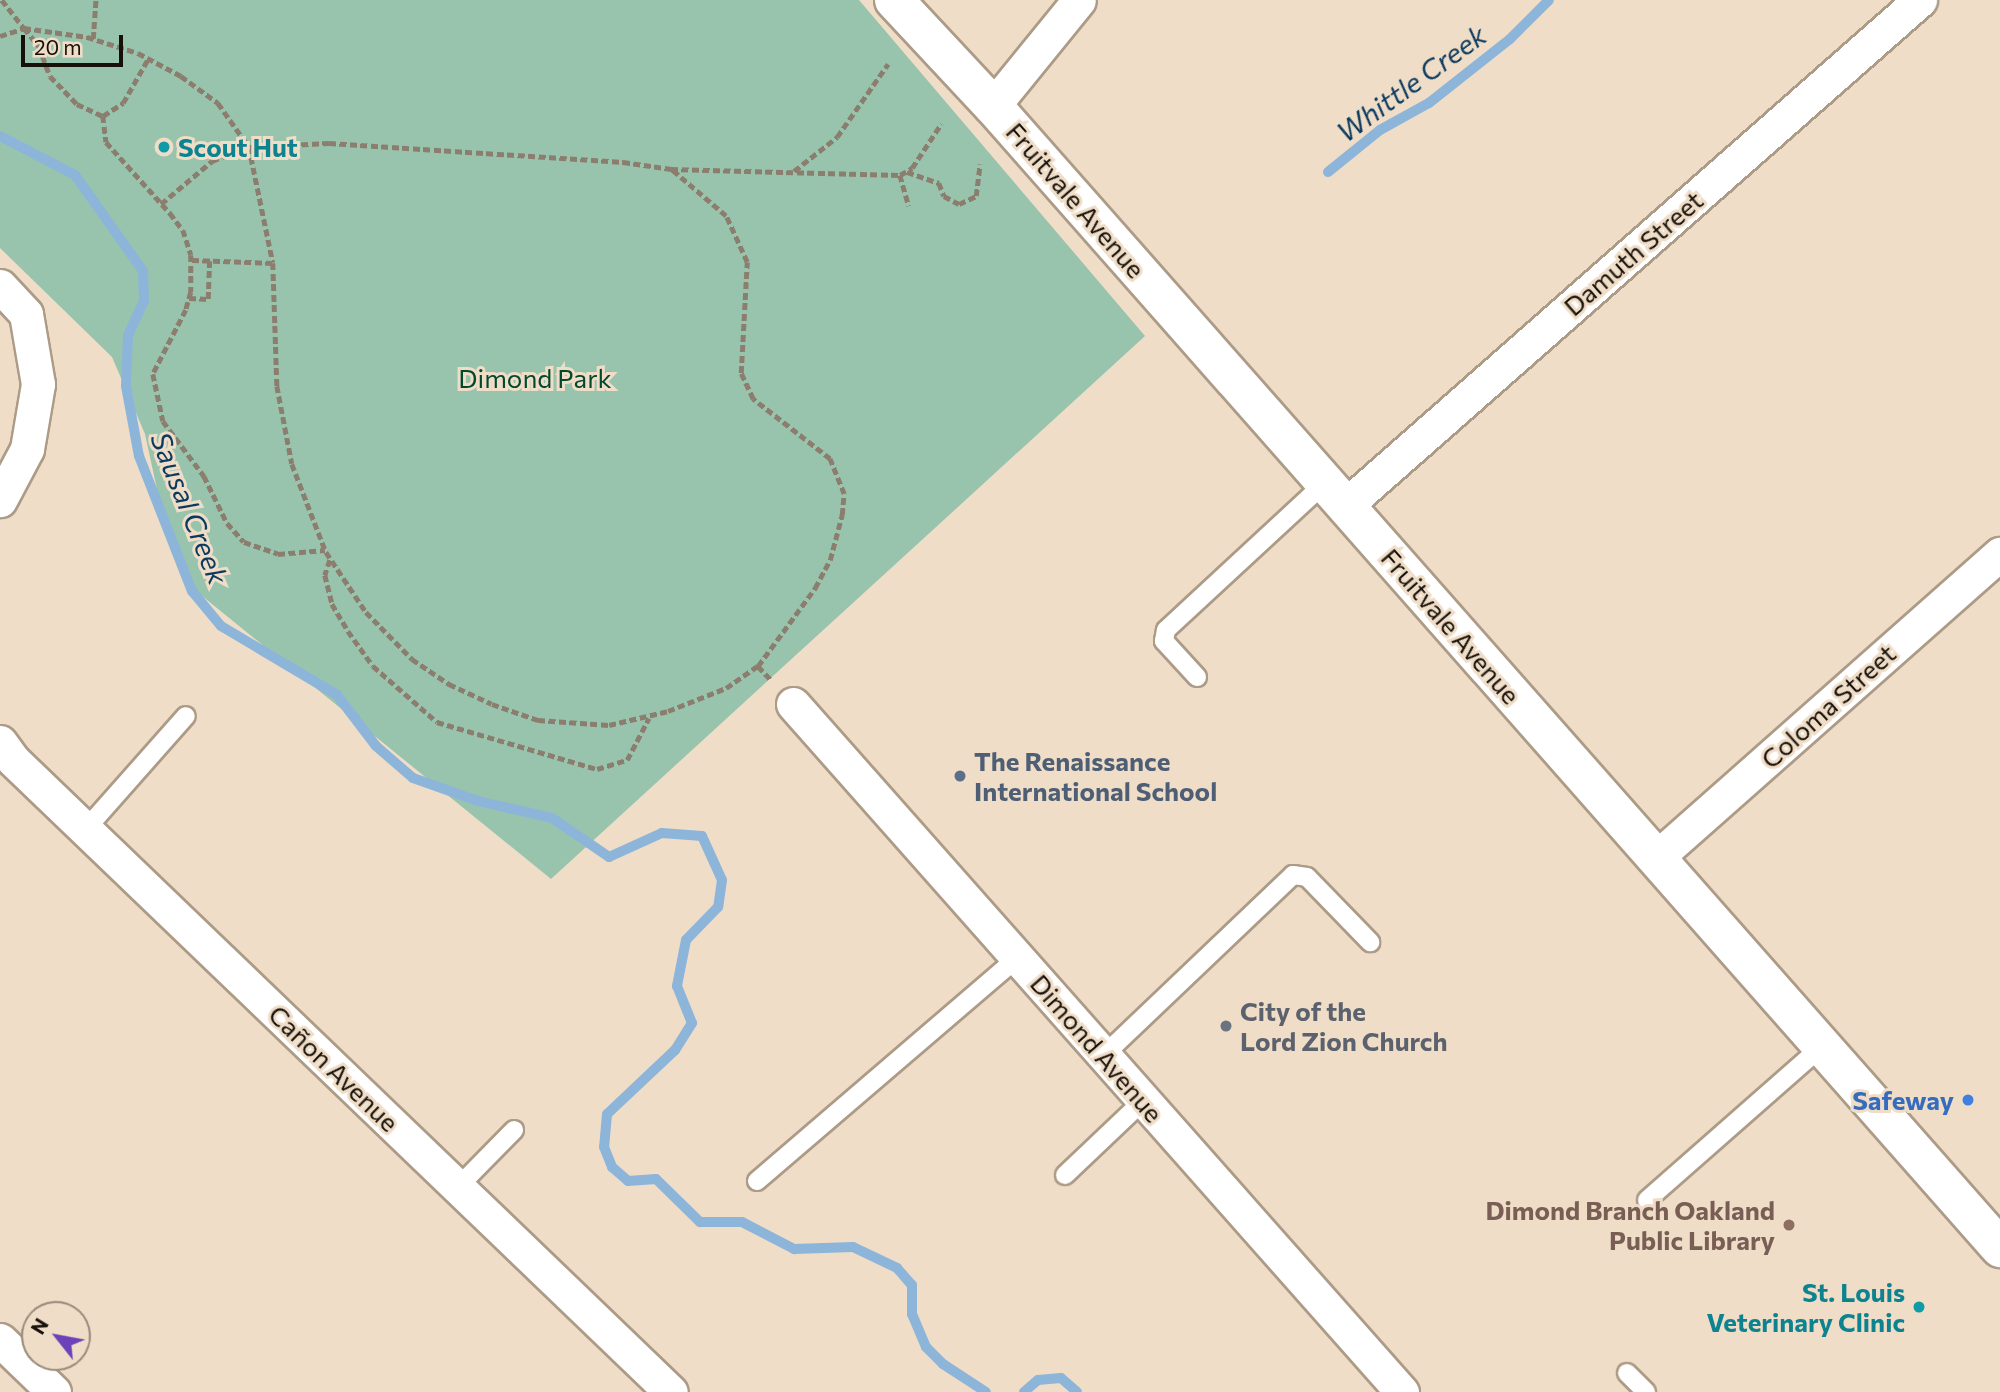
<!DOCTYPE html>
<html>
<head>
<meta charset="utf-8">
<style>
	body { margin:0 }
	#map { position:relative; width:2000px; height:1392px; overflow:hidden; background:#efddc7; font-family:Commissioner,sans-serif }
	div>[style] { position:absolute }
	.green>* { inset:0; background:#98c4ad }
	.stream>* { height:10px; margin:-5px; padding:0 5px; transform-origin:5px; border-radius:5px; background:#8db5da }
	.path>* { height:4.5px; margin-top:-2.25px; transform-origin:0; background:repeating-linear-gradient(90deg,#8b7e6f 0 7px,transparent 0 10.5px) }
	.roads { filter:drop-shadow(2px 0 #ac9b87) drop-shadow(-2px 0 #ac9b87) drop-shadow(0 2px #ac9b87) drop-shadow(0 -2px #ac9b87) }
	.lane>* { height:18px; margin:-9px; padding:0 9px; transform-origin:9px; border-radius:9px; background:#fff }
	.street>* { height:33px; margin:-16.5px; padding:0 16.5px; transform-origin:16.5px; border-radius:16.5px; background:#fff }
	.secondary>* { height:38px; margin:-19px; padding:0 19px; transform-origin:19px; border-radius:19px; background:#fff }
	.dots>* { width:19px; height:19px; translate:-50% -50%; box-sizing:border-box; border:4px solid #efddc7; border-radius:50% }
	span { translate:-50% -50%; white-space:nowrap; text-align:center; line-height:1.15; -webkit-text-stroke:6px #efddc7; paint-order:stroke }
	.culture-label { font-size:26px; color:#0d838f; font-weight:700 }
	.left { translate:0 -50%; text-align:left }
	.right { translate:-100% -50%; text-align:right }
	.street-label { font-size:26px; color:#161009 }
	.park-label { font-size:26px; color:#00492f }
	.service-label { font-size:26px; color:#4e5e75; font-weight:700 }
	.worship-label { font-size:26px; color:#5b616d; font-weight:700 }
	.shop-label { font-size:26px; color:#366cbe; font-weight:700 }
	.education-label { font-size:26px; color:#785e54; font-weight:700 }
	.water-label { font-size:28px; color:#0c3a5f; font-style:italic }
	.north { position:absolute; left:21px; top:1301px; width:70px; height:70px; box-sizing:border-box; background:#efddc7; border:2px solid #988b7b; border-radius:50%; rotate:301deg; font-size:19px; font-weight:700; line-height:28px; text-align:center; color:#161009 }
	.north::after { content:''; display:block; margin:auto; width:24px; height:32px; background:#6c41b9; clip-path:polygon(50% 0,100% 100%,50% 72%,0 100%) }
	.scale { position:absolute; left:21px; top:35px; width:102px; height:32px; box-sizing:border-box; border:4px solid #161009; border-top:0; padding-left:9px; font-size:21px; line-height:24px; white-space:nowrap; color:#161009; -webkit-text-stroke:5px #efddc7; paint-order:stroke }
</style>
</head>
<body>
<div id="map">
	<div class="green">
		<i style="clip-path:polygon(0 0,859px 0,1145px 336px,551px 879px,191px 587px,163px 517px,145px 434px,112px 357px,0 248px)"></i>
	</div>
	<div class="stream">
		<i style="left:0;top:136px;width:85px;rotate:27.5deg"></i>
		<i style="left:75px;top:175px;width:118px;rotate:54.7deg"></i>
		<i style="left:143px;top:271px;width:30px;rotate:88deg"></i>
		<i style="left:144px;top:301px;width:38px;rotate:115deg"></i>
		<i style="left:128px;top:336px;width:50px;rotate:92.3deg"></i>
		<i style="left:126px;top:386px;width:71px;rotate:79.5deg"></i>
		<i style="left:139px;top:456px;width:145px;rotate:68.6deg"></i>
		<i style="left:192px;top:591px;width:45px;rotate:50.4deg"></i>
		<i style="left:221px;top:626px;width:135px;rotate:30.7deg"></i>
		<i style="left:337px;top:695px;width:64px;rotate:52.6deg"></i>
		<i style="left:376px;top:746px;width:49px;rotate:40.9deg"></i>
		<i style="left:413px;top:778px;width:69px;rotate:19.5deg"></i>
		<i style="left:478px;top:801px;width:76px;rotate:12.9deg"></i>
		<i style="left:552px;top:818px;width:69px;rotate:34.4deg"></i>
		<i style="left:609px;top:857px;width:58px;rotate:-24.4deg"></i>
		<i style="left:662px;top:833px;width:40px;rotate:4.3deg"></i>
		<i style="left:702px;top:836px;width:48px;rotate:65.6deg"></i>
		<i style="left:722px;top:880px;width:27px;rotate:98deg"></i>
		<i style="left:718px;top:907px;width:46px;rotate:134.1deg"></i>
		<i style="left:686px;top:940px;width:47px;rotate:101.1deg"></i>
		<i style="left:677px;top:986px;width:40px;rotate:68deg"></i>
		<i style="left:692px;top:1023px;width:32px;rotate:122deg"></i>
		<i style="left:675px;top:1050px;width:93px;rotate:136.7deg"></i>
		<i style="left:607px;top:1114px;width:33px;rotate:95deg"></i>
		<i style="left:604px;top:1147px;width:22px;rotate:68deg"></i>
		<i style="left:612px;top:1167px;width:21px;rotate:41deg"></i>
		<i style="left:628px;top:1181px;width:28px;rotate:-4deg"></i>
		<i style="left:656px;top:1179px;width:62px;rotate:44.3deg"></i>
		<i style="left:700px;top:1222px;width:42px"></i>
		<i style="left:742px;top:1222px;width:59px;rotate:27.4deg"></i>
		<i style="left:794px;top:1249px;width:59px;rotate:-1.9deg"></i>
		<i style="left:853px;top:1247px;width:49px;rotate:25.5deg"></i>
		<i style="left:897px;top:1268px;width:23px;rotate:49deg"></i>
		<i style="left:912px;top:1285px;width:29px;rotate:90deg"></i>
		<i style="left:912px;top:1314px;width:36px;rotate:67deg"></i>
		<i style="left:926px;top:1347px;width:24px;rotate:45deg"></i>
		<i style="left:943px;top:1364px;width:51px;rotate:33.1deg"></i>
		<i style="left:1328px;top:172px;width:67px;rotate:-38.9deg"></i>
		<i style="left:1380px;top:130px;width:56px;rotate:-28.9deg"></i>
		<i style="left:1429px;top:103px;width:103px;rotate:-38.3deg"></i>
		<i style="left:1510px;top:39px;width:55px;rotate:-45deg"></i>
		<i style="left:1024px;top:1392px;width:18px;rotate:-41deg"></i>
		<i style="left:1038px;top:1380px;width:23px;rotate:-5deg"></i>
		<i style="left:1061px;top:1378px;width:21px;rotate:41deg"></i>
	</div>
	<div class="path">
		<i style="left:2px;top:0;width:36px;rotate:52deg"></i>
		<i style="left:24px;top:28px;width:64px;rotate:8.1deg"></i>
		<i style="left:87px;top:37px;width:53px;rotate:17.4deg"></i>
		<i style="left:138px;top:53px;width:49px;rotate:28.1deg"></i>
		<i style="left:181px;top:76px;width:46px;rotate:36.1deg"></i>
		<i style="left:218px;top:103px;width:54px;rotate:54.8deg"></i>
		<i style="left:249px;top:147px;width:80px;rotate:-2.9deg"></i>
		<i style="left:329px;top:143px;width:295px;rotate:3.7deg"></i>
		<i style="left:623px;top:162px;width:49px;rotate:8.3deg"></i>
		<i style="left:671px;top:169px;width:229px;rotate:1.5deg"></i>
		<i style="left:900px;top:175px;width:14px;rotate:-30deg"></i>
		<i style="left:912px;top:168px;width:53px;rotate:-56.6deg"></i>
		<i style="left:0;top:36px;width:25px;rotate:-18deg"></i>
		<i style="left:24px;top:28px;width:23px;rotate:50deg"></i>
		<i style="left:39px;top:46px;width:32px;rotate:70deg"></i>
		<i style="left:50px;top:76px;width:39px;rotate:46deg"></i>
		<i style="left:77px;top:104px;width:29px;rotate:25deg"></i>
		<i style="left:103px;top:116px;width:24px;rotate:-33deg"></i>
		<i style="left:123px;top:103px;width:51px;rotate:-60.4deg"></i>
		<i style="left:93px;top:39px;width:39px;rotate:-86deg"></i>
		<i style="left:103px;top:116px;width:26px;rotate:83deg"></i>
		<i style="left:106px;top:142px;width:96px;rotate:48deg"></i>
		<i style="left:170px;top:213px;width:21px;rotate:53deg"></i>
		<i style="left:183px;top:230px;width:26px;rotate:72deg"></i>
		<i style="left:191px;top:255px;width:37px;rotate:90deg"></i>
		<i style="left:191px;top:292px;width:19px;rotate:106deg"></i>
		<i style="left:186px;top:310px;width:72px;rotate:117.3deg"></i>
		<i style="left:153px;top:374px;width:48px;rotate:78deg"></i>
		<i style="left:163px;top:421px;width:69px;rotate:53.3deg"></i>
		<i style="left:204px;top:476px;width:52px;rotate:63.9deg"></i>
		<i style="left:227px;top:523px;width:25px;rotate:48deg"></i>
		<i style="left:244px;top:542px;width:36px;rotate:19deg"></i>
		<i style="left:278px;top:554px;width:47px;rotate:-4.9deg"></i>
		<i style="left:794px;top:171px;width:55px;rotate:-38.3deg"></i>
		<i style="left:837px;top:137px;width:89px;rotate:-55.1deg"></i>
		<i style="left:907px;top:172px;width:34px;rotate:19deg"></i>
		<i style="left:939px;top:183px;width:14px;rotate:69deg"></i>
		<i style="left:944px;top:196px;width:17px;rotate:28deg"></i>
		<i style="left:959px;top:204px;width:19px;rotate:-25deg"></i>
		<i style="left:976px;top:196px;width:32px;rotate:-83deg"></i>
		<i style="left:900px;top:175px;width:32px;rotate:74deg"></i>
		<i style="left:161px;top:204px;width:67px;rotate:-40.1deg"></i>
		<i style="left:212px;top:161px;width:40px;rotate:-21deg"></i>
		<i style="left:249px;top:147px;width:118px;rotate:78.3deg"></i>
		<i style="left:273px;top:263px;width:123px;rotate:88.1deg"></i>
		<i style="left:277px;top:386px;width:79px;rotate:79.1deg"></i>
		<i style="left:292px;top:464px;width:94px;rotate:68.9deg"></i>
		<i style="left:326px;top:552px;width:72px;rotate:56.3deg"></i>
		<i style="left:366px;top:612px;width:66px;rotate:45.6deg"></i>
		<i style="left:412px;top:659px;width:45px;rotate:34deg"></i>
		<i style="left:449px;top:684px;width:47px;rotate:24.9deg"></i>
		<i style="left:492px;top:704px;width:49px;rotate:19.2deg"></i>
		<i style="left:538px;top:720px;width:71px;rotate:4deg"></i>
		<i style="left:609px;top:725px;width:61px;rotate:-13.3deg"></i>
		<i style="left:668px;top:711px;width:62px;rotate:-21.6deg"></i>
		<i style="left:726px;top:688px;width:39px;rotate:-35deg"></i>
		<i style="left:758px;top:666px;width:97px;rotate:-53.8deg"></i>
		<i style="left:815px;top:588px;width:32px;rotate:-62deg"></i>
		<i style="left:830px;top:560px;width:47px;rotate:-75.1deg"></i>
		<i style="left:842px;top:515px;width:21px;rotate:-85deg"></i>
		<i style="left:844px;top:494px;width:38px;rotate:-112deg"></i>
		<i style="left:830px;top:459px;width:98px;rotate:-142.1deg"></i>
		<i style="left:753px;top:399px;width:29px;rotate:-115deg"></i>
		<i style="left:741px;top:373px;width:111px;rotate:-86.9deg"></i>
		<i style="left:747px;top:262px;width:51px;rotate:-114.5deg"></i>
		<i style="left:726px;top:216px;width:72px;rotate:-139.5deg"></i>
		<i style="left:192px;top:260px;width:81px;rotate:2.1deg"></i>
		<i style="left:189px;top:298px;width:19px;rotate:3deg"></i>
		<i style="left:208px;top:299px;width:38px;rotate:-88deg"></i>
		<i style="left:330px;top:560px;width:16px;rotate:108deg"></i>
		<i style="left:325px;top:575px;width:30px;rotate:76deg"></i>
		<i style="left:332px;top:604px;width:31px;rotate:59deg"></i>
		<i style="left:348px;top:631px;width:43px;rotate:54.5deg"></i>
		<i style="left:373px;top:666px;width:85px;rotate:41.2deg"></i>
		<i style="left:437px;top:722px;width:167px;rotate:16.4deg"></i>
		<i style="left:597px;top:769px;width:31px;rotate:-17deg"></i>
		<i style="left:627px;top:760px;width:47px;rotate:-62.4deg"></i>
		<i style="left:758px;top:666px;width:19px;rotate:47deg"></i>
	</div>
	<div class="roads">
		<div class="lane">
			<i style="left:1197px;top:677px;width:49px;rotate:-132.5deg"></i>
			<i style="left:1164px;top:641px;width:11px;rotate:-80deg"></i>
			<i style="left:1166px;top:630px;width:217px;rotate:-42.8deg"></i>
			<i style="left:85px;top:830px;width:152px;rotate:-48.5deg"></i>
			<i style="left:1104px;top:1055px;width:261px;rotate:-43.6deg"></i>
			<i style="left:1293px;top:875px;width:14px;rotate:8deg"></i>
			<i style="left:1307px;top:877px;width:91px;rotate:45.9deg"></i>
			<i style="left:1065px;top:1175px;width:109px;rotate:-43.5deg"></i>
			<i style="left:757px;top:1181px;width:344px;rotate:-40.6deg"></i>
			<i style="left:458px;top:1187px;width:80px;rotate:-45.5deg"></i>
			<i style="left:1647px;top:1200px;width:233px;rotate:-41.3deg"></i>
			<i style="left:1627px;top:1373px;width:27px;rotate:45deg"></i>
		</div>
		<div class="street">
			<i style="left:993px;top:106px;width:136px;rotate:-50.9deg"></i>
			<i style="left:0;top:286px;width:38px;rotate:47deg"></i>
			<i style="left:26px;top:314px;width:71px;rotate:80.3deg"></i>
			<i style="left:38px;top:384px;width:66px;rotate:99.6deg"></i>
			<i style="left:27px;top:449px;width:58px;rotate:117.9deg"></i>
			<i style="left:1345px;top:506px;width:766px;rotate:-41.35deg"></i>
			<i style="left:793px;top:704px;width:919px;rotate:48.49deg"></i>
			<i style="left:0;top:742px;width:22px;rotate:54deg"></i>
			<i style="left:13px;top:760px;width:912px;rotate:43.85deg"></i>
			<i style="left:1656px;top:858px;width:459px;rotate:-41.5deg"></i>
			<i style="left:0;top:1340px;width:75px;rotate:43.9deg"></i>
		</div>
		<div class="secondary">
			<i style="left:894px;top:0;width:145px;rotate:47deg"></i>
			<i style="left:993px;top:106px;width:1523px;rotate:48.59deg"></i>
		</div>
	</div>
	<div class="dots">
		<i style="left:164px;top:147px;background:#0f9aa8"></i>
		<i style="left:960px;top:776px;background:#5c6f8a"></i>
		<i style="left:1226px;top:1026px;background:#6b7280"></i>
		<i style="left:1968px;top:1100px;background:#3f7fe0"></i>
		<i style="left:1789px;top:1225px;background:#8d6e63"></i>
		<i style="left:1919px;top:1307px;background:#0f9aa8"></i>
	</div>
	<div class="culture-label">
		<span class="left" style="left:178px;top:147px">Scout Hut</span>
		<span class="right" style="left:1905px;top:1307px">St. Louis<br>Veterinary Clinic</span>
	</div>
	<div class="street-label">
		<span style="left:1076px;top:200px;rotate:49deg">Fruitvale Avenue</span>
		<span style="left:1633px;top:253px;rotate:-41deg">Damuth Street</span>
		<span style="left:1451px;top:626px;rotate:49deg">Fruitvale Avenue</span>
		<span style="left:1828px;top:706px;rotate:-42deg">Coloma Street</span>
		<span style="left:1097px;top:1048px;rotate:49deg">Dimond Avenue</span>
		<span style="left:334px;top:1068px;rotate:44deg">Cañon Avenue</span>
	</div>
	<div class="park-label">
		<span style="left:535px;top:378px">Dimond Park</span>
	</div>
	<div class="service-label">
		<span class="left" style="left:974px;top:776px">The Renaissance<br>International School</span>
	</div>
	<div class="worship-label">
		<span class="left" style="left:1240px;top:1026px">City of the<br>Lord Zion Church</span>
	</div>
	<div class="shop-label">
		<span class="right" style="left:1954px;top:1100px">Safeway</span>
	</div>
	<div class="education-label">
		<span class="right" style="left:1775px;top:1225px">Dimond Branch Oakland<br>Public Library</span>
	</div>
	<div class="water-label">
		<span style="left:1411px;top:83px;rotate:-36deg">Whittle Creek</span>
		<span style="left:190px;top:508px;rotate:68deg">Sausal Creek</span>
	</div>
	<div class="north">N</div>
	<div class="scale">20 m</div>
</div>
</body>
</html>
